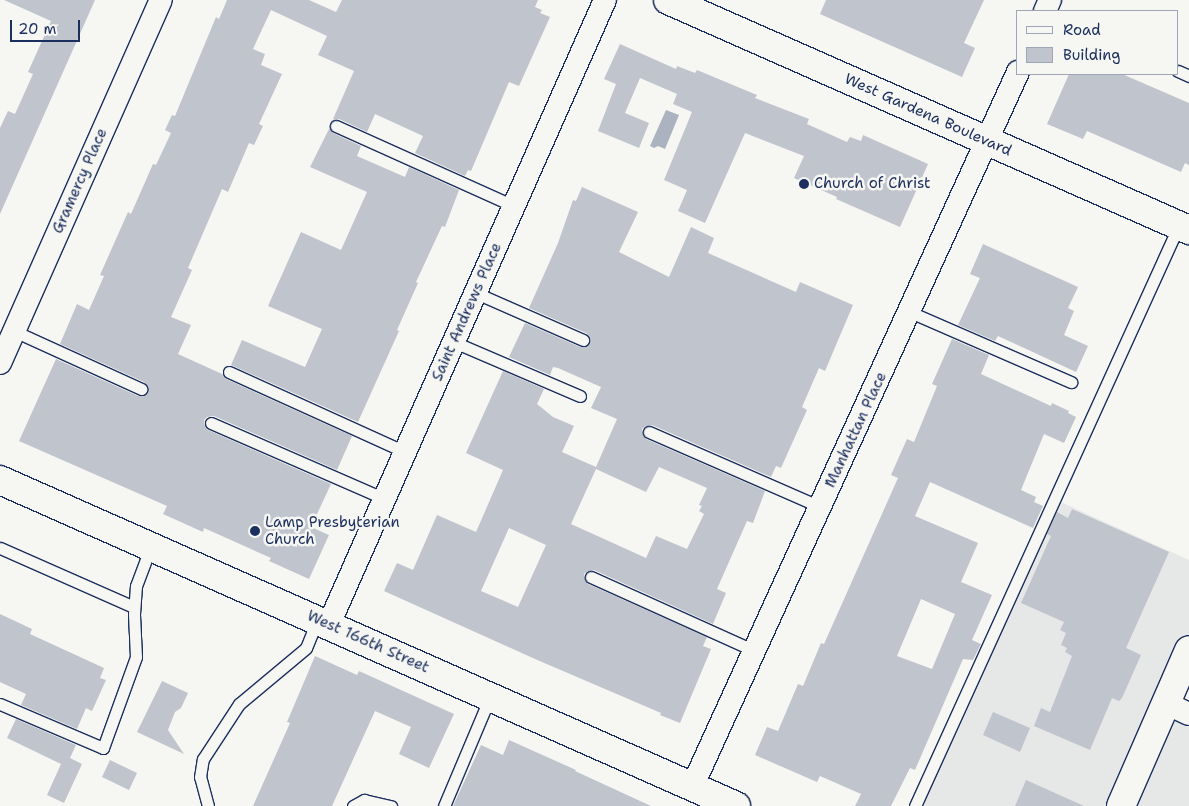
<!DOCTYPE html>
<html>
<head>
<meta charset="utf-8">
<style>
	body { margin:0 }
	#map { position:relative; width:1189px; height:806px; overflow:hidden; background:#f6f6f2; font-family:"Shantell Sans",sans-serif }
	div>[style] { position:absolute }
	.built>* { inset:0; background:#e6e7e7 }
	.water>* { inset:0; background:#abb2c0 }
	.building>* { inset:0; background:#c0c4cd }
	.roads { filter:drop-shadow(1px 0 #1b2f5e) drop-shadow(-1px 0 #1b2f5e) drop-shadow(0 1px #1b2f5e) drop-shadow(0 -1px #1b2f5e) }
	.lane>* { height:11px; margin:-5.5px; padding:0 5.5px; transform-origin:5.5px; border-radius:5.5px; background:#f6f6f2 }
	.street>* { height:22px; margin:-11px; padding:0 11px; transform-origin:11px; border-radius:11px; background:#f6f6f2 }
	.secondary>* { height:28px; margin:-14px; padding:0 14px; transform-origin:14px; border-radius:14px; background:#f6f6f2 }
	.primary>* { height:28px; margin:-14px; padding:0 14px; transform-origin:14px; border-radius:14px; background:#f6f6f2 }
	.dots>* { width:14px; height:14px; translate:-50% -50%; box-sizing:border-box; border:2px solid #f6f6f2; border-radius:50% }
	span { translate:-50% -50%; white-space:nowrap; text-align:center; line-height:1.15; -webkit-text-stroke:5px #f6f6f2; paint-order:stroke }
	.street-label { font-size:15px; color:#1b2f5e }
	.poi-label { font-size:15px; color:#1b2f5e }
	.left { translate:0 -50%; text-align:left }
	.legend { position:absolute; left:1016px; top:10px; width:162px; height:65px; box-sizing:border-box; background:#f6f6f2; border:1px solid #9ea6b7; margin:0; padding:6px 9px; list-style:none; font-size:15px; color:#1b2f5e }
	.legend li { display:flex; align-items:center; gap:10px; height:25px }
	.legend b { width:25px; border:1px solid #9ea6b7 }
	.scale { position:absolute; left:10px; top:20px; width:70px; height:22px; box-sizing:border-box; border:2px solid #1b2f5e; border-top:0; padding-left:6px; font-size:15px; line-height:18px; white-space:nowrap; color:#1b2f5e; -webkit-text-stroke:4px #f6f6f2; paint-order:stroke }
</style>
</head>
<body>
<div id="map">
	<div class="built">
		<i style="clip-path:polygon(1054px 499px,1189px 560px,1189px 650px,1166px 703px,1189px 714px,1189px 806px,915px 806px)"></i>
	</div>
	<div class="water">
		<i style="clip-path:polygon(666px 110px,679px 115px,665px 149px,658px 146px,654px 148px,650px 146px)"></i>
	</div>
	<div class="building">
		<i style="clip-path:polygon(4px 0,95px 0,0 214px,0 128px,8px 111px,15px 114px,33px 74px,28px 72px,51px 21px)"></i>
		<i style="clip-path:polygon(227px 0,309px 0,336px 12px,342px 0,538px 0,535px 7px,542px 10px,540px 13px,550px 17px,519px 86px,509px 82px,471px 171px,468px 170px,465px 176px,415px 153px,423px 136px,375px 114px,367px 132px,339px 119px,333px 119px,354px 71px,318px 55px,327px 36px,271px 10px,253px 49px,265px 54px,261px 65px,282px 74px,259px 124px,263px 126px,254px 145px,249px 143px,228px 192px,222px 189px,188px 268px,192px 270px,171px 317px,191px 325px,178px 354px,222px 374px,226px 379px,352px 436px,337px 470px,214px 416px,207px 417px,204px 420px,205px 427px,208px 430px,331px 484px,311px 527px,329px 535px,309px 579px,269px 561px,271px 558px,204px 528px,203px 532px,163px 514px,167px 506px,19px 441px,56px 359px,138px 396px,142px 396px,148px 393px,148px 388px,144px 382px,60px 344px,77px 304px,89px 310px,104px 276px,100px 275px,128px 212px,131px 214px,153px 164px,156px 165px,171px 133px,165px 130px,172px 115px,175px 116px,216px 17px,219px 19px)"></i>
		<i style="clip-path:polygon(826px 0,984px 0,964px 43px,975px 48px,962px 77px,820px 14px)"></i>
		<i style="clip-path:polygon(620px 44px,676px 69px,677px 66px,695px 73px,697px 70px,757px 95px,755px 98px,809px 119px,807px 124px,847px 142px,850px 137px,861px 141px,863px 135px,928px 164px,900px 227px,836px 199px,837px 197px,794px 178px,804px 156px,745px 133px,705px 223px,678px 211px,687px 190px,664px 180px,692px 112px,673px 104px,677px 94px,640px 78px,625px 113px,649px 123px,639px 148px,598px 131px,616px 84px,604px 79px)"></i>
		<i style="clip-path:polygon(1069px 74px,1122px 74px,1189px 103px,1189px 165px,1185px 163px,1181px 172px,1087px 131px,1083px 139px,1047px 124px)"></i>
		<i style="clip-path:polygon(329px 129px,333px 133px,361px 146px,357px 156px,405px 177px,409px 167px,459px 190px,445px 227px,442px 226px,416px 282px,418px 283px,397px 330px,399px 331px,358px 422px,231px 365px,242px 340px,305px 367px,322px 329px,268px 306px,301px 232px,341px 250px,367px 192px,310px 167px)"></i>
		<i style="clip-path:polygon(evenodd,582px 187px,638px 212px,619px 252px,669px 277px,691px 227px,714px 238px,708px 253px,796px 292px,800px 282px,853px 305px,825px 371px,819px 368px,802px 407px,807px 410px,781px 468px,776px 466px,771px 477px,652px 425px,645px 426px,642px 429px,643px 436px,646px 439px,765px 491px,753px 523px,747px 521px,717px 589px,726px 593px,713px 624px,594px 570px,587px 571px,584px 574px,585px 581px,588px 584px,707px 637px,703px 646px,711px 649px,680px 723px,660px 715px,661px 713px,535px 659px,384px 591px,397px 563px,413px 570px,437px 515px,476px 532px,503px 470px,466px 453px,503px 371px,544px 389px,537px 404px,553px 417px,574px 426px,562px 452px,596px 467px,617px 419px,591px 408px,601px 387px,558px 368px,553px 367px,550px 375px,509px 357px,525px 323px,580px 347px,587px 346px,590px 343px,589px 336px,586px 333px,529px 308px,558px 243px,573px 200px,576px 201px,582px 187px,659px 467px,707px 488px,699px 505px,702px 506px,699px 511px,704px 514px,687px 549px,656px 536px,646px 558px,571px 524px,596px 469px,646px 492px,659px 467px,582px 187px,509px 528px,546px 545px,518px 607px,481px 591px,509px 528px)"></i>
		<i style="clip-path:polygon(983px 244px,1078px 287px,1068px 308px,1074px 311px,1064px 335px,1088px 346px,1076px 372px,998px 336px,995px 341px,958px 325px,980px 278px,970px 274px)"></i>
		<i style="clip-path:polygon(evenodd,952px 339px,989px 355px,981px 374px,1051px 406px,1052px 403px,1069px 411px,1068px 413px,1076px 417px,1064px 443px,1044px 434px,1021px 490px,1036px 497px,1034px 502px,1043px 506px,1033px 528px,930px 482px,915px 516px,978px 543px,961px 582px,992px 595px,972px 640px,981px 644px,973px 660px,963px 659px,915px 770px,910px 768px,891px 806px,855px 806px,861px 794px,820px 776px,817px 782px,755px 755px,767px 727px,778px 731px,798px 684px,803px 686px,821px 643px,824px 644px,898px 478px,891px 475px,907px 439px,914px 442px,937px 386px,932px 384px,952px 339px,921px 599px,955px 614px,932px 669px,897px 656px,921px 599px)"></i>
		<i style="clip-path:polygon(1072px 509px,1169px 552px,1126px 648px,1141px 655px,1122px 698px,1119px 701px,1112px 698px,1090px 750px,1034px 726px,1041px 708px,1050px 712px,1072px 656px,1065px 652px,1067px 648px,1061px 645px,1066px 633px,1060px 630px,1064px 622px,1021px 603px,1051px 536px,1047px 534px,1057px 512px,1068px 518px)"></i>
		<i style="clip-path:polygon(0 614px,32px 629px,30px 634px,104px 668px,100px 678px,106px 680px,92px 711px,86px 708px,77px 729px,21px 705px,26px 694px,0 682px)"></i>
		<i style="clip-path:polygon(315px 656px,357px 675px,359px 671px,454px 714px,429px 768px,399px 754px,411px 727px,375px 711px,332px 806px,253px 806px,290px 723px,287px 722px)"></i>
		<i style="clip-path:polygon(162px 681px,188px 693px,181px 708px,175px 712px,168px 730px,184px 754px,137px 732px)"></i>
		<i style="clip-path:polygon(993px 712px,1030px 728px,1020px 752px,983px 735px)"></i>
		<i style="clip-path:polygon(16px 719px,76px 745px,70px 758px,82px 764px,64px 803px,47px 795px,61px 764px,7px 738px)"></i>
		<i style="clip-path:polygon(509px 740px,576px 770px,575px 771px,651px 806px,453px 806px,481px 745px,503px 755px)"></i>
		<i style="clip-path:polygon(110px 760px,137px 773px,129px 790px,102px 777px)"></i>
		<i style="clip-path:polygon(1026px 780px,1084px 806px,1015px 806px)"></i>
	</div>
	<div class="roads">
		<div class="lane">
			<i style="left:1178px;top:71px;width:12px;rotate:24deg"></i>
			<i style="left:336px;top:126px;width:195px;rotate:24.2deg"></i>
			<i style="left:476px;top:293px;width:117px;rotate:23.7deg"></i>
			<i style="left:910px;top:312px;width:176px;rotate:23.5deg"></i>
			<i style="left:14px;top:331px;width:140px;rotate:24.5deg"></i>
			<i style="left:454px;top:342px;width:137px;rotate:23.2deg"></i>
			<i style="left:229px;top:372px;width:193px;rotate:24.4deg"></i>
			<i style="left:211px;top:423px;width:190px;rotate:23.6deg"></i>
			<i style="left:649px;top:432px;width:188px;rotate:23.6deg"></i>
			<i style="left:0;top:548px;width:146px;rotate:23.8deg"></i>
			<i style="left:591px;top:577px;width:180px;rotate:24.3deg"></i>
			<i style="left:0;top:704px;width:112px;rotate:23.1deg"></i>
			<i style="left:103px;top:748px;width:97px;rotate:-70.1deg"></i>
			<i style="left:136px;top:657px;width:43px;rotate:-92.7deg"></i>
			<i style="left:134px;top:614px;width:28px;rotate:-86deg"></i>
			<i style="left:136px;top:586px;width:43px;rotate:-69.4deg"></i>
			<i style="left:208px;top:806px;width:30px;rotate:-105deg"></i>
			<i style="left:200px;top:777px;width:18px;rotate:-81deg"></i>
			<i style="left:203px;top:759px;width:66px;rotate:-56.8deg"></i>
			<i style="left:239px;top:704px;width:87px;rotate:-39.9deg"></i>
			<i style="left:306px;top:648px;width:29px;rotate:-68deg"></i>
			<i style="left:353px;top:806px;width:13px;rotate:-29deg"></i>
			<i style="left:364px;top:800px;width:28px;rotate:13deg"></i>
			<i style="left:444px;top:806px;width:118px;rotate:-67.1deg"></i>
			<i style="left:915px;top:806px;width:638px;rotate:-65.56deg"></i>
		</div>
		<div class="street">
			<i style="left:1045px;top:11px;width:12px;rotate:-66deg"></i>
			<i style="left:0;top:363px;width:397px;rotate:-66.1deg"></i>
			<i style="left:329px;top:624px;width:682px;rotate:-66.14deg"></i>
			<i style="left:1166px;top:703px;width:25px;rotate:26deg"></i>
			<i style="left:692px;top:787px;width:786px;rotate:-65.49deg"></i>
		</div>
		<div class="secondary">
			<i style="left:668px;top:0;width:570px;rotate:23.82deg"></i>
			<i style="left:0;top:480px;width:805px;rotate:23.89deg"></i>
		</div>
		<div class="primary">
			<i style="left:1121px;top:806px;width:170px;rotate:-66.4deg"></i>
		</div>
	</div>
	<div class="dots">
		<i style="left:804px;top:184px;background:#1b2f5e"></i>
		<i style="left:255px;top:531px;background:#1b2f5e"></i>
	</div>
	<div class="street-label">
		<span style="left:928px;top:115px;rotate:24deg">West Gardena Boulevard</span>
		<span style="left:80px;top:181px;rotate:-66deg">Gramercy Place</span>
		<span style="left:467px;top:312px;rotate:-66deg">Saint Andrews Place</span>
		<span style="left:856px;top:430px;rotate:-65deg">Manhattan Place</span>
		<span style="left:368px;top:642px;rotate:24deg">West 166th Street</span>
	</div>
	<div class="poi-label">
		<span class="left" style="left:814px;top:184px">Church of Christ</span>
		<span class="left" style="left:265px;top:531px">Lamp Presbyterian<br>Church</span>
	</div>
	<ul class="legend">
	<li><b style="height:6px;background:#f6f6f2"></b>Road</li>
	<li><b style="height:14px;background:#c0c4cd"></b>Building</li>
	</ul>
	<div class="scale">20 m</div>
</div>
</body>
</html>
